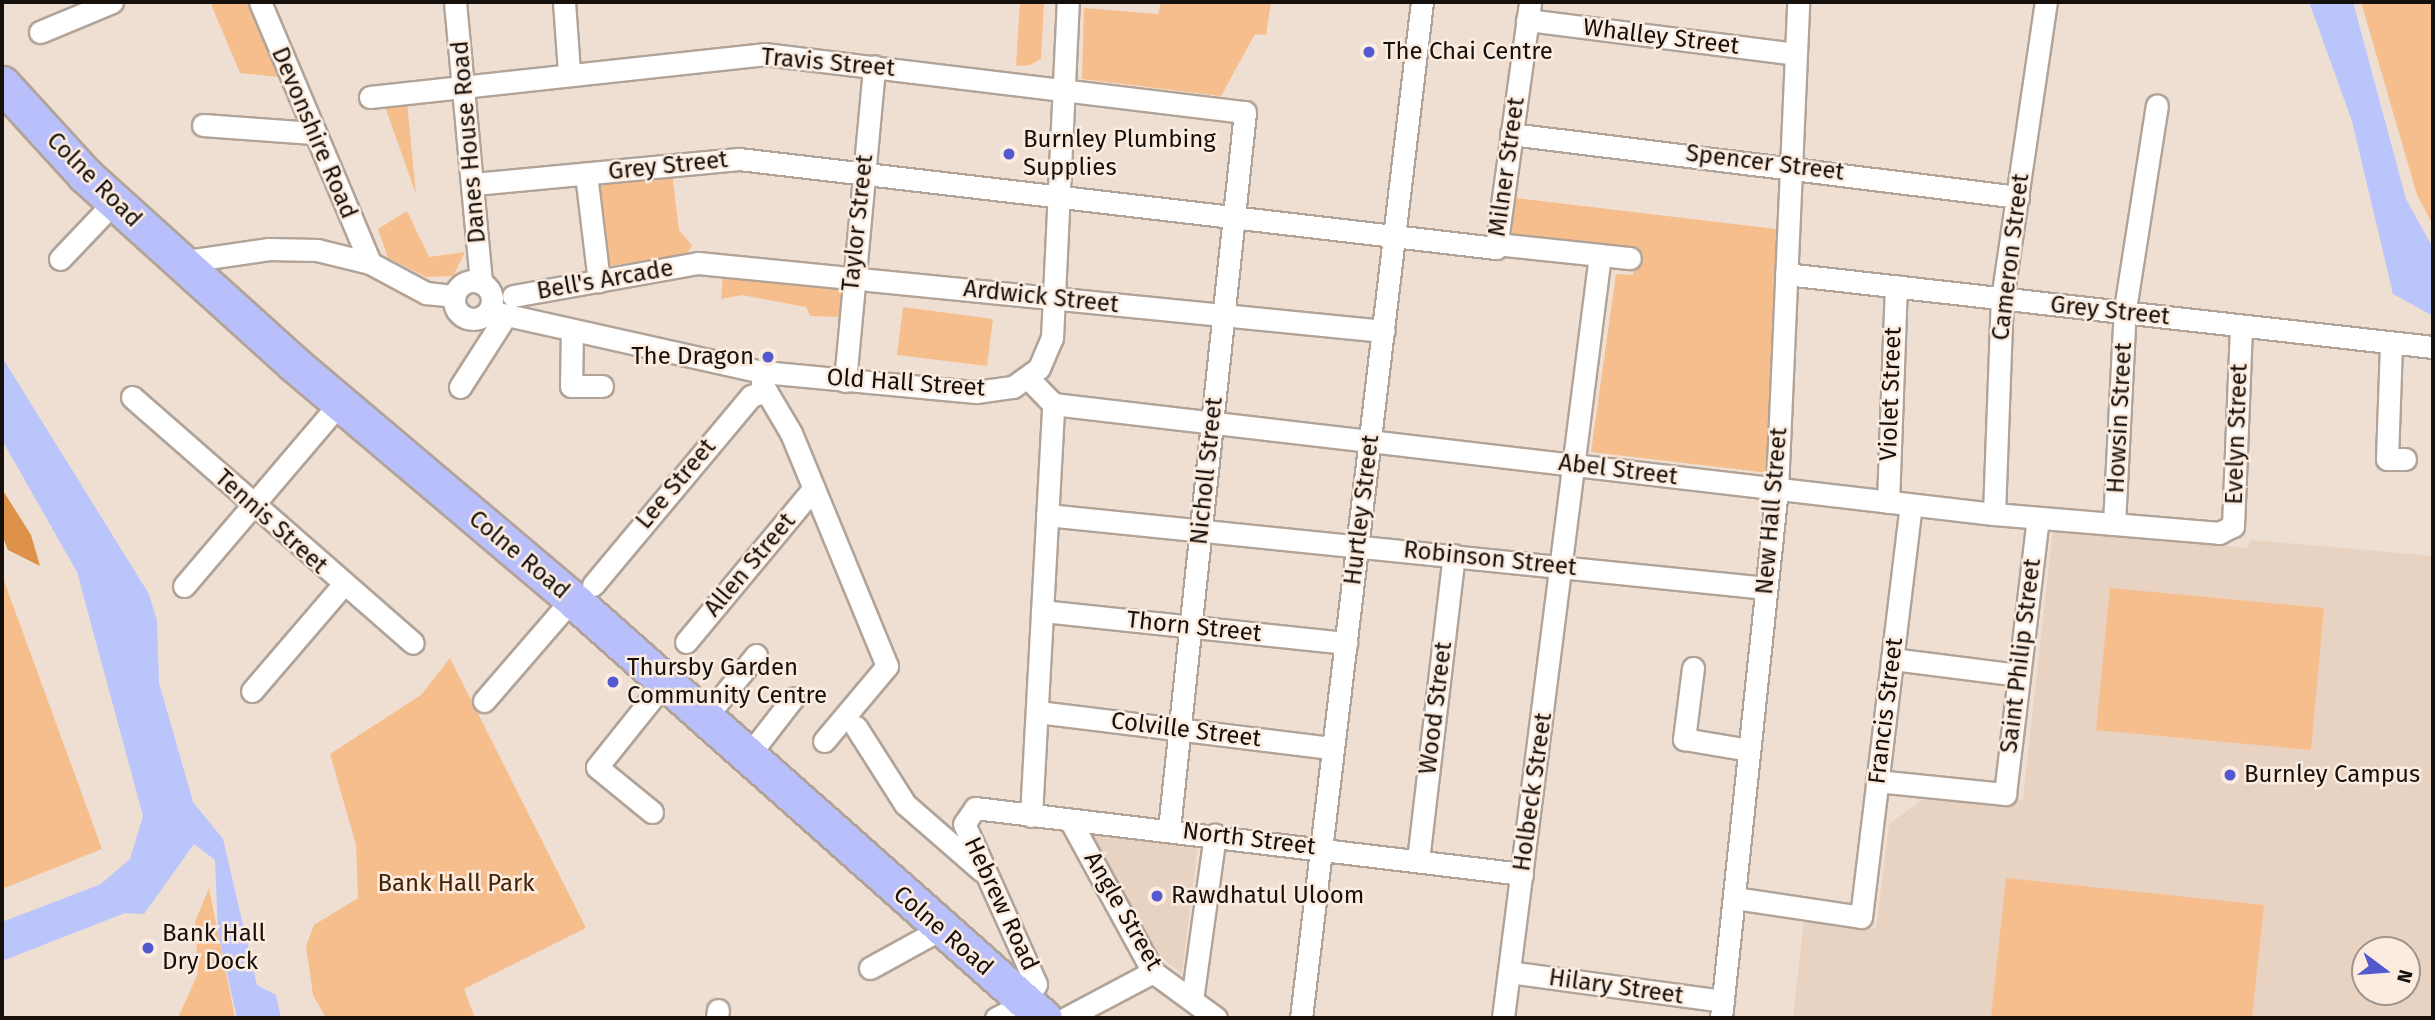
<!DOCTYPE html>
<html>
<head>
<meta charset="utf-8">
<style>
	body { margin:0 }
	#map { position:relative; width:2435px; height:1020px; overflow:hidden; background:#eedfd2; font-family:"Fira Sans",sans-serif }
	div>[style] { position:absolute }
	.built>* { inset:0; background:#e8d2c1 }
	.green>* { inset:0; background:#f7be8d }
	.forest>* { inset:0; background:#de9148 }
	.water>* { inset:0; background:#bac5fb }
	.roads { filter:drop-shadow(2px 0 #b2a398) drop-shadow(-2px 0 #b2a398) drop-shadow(0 2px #b2a398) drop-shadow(0 -2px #b2a398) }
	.street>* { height:21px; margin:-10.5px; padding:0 10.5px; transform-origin:10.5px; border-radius:10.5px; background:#fff }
	.street>.ring { margin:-10.5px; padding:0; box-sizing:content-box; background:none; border:21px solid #fff; border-radius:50% }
	.primary>* { height:35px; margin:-17.5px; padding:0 17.5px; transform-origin:17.5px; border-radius:17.5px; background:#b8bffa }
	.dots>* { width:19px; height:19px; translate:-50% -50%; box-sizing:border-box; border:4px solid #fcece0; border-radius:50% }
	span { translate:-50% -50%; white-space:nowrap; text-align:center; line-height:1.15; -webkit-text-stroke:5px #fcece0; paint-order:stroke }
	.street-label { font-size:24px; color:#15100b }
	.poi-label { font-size:24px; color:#15100b }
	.left { translate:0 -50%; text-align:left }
	.right { translate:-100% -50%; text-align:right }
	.park-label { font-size:24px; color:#422303 }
	.frame { position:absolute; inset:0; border:4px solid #15100b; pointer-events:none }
	.north { position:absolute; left:2351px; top:936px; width:70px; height:70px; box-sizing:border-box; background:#fcece0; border:2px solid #a0948b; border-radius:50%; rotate:106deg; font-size:19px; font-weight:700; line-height:28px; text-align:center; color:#15100b }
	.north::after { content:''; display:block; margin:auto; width:24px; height:32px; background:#535ad0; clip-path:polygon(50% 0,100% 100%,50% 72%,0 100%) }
</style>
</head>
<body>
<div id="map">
	<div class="built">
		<i style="clip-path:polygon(evenodd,2053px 530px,2246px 548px,2251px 540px,2433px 556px,2433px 1018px,1793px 1018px,1804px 920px,1876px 929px,1889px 824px,1926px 797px,2002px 806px,2023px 799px,2053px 530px,2365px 950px,2407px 950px,2407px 992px,2365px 992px,2365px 950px)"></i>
		<i style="clip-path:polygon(1090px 832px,1198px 844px,1182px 973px,1147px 948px)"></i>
	</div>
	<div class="green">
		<i style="clip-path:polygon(210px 2px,249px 2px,279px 77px,240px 73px)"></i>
		<i style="clip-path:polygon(1020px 2px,1044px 2px,1041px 59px,1030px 65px,1016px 66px)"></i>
		<i style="clip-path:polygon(1161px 2px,1271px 2px,1266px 35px,1255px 34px,1221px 96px,1082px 79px,1084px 8px,1158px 14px)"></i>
		<i style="clip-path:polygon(2361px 2px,2433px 2px,2433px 225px,2417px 195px)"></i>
		<i style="clip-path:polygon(407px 102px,416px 194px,384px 104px)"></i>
		<i style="clip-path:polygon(672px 173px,679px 230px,692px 245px,687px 255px,607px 266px,599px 180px)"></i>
		<i style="clip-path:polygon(1515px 198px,1776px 229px,1769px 473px,1591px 452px,1616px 274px,1633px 275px,1635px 254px,1511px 239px)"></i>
		<i style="clip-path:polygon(407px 211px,429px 257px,465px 252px,453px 276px,426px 277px,388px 258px,378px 229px)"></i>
		<i style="clip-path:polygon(723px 275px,843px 287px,840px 317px,810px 316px,806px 307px,742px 295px,721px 299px)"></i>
		<i style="clip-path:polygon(903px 307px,993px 319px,987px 366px,897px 355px)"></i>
		<i style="clip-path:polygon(3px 578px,102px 849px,2px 889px,2px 579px)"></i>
		<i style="clip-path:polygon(2110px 588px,2324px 608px,2311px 750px,2096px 730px)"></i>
		<i style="clip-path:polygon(450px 658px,586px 928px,464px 989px,475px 1018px,326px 1018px,313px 995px,306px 946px,314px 925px,358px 898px,356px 845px,330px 754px,421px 695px)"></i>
		<i style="clip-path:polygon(2006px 878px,2264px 905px,2252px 1018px,1991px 1018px)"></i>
		<i style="clip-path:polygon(209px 888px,235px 1018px,178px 1018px,198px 973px,195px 922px)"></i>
	</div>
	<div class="forest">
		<i style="clip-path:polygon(2px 489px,31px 535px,40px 566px,8px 550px,2px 535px)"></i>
	</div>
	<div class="water">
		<i style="clip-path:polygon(2309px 2px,2353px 2px,2406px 199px,2433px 248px,2433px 316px,2393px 294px,2352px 121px)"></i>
		<i style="clip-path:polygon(2px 357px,149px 594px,157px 621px,159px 683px,193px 802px,223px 839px,257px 985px,276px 995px,281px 1018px,237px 1018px,218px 933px,215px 860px,194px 844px,144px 914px,125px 913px,2px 961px,2px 922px,101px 884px,130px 859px,143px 816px,77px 572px,2px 440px)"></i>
	</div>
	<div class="roads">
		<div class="street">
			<i style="left:260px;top:2px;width:283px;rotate:67.1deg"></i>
			<i style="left:455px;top:2px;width:282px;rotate:84.7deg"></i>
			<i style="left:564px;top:2px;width:70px;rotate:85.9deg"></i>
			<i style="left:1527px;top:20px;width:270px;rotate:7.2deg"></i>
			<i style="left:40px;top:32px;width:78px;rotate:-22.6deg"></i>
			<i style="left:370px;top:97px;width:396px;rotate:-6.2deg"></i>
			<i style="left:764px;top:54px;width:484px;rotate:6.9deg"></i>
			<i style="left:1245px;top:112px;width:721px;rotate:96.05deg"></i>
			<i style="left:203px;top:125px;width:110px;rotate:4.2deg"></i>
			<i style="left:1511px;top:134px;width:511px;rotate:7.08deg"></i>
			<i style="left:586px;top:174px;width:108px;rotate:83.1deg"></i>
			<i style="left:474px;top:184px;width:266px;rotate:-5.4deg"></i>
			<i style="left:739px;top:159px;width:762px;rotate:6.71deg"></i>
			<i style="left:1496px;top:248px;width:248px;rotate:-82.1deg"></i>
			<i style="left:1496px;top:244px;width:105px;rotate:6deg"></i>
			<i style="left:1600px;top:255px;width:769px;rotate:97.25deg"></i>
			<i style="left:1600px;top:255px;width:30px;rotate:6deg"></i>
			<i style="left:60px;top:259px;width:79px;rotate:-46.5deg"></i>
			<i style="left:180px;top:262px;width:90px;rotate:-8.3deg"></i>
			<i style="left:269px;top:249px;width:48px;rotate:1.2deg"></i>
			<i style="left:317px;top:250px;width:55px;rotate:13.8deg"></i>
			<i style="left:370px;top:263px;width:64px;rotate:28.2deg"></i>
			<i style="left:426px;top:293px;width:27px;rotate:6deg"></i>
			<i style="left:1786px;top:274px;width:651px;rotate:6.44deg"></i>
			<i class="ring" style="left:454px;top:281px;width:17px;height:17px"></i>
			<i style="left:513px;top:296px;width:188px;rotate:-10.1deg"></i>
			<i style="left:698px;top:263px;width:689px;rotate:5.66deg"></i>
			<i style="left:489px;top:311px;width:281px;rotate:12.6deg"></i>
			<i style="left:763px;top:372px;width:214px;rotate:5.4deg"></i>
			<i style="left:976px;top:392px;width:37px;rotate:-8deg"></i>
			<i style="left:1013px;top:387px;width:32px;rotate:-36deg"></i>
			<i style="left:1039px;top:368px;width:33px;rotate:-67deg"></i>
			<i style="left:1052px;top:338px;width:336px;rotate:-87.3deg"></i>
			<i style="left:572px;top:330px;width:56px;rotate:91deg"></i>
			<i style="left:571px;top:386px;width:31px"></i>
			<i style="left:2391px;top:344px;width:115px;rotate:92deg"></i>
			<i style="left:2387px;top:459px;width:18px"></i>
			<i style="left:763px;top:372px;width:12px;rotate:95deg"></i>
			<i style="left:762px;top:384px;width:57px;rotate:59.4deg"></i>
			<i style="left:791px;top:433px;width:252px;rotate:67.6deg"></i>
			<i style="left:887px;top:666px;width:98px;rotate:130deg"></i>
			<i style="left:1028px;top:378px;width:36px;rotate:46deg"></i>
			<i style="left:1053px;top:404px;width:947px;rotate:6.67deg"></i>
			<i style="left:1994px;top:514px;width:226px;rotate:4.8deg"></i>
			<i style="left:2219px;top:533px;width:16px;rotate:-27deg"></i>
			<i style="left:2233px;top:526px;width:199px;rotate:-87.7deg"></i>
			<i style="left:845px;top:381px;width:316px;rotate:-84.7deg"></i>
			<i style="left:460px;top:387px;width:83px;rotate:-57.3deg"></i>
			<i style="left:132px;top:397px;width:373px;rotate:41.2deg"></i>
			<i style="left:1888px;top:502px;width:216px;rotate:-87.9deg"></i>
			<i style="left:1994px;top:514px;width:215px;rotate:-87.9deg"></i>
			<i style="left:2002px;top:299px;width:300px;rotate:-81.6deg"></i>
			<i style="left:1047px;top:515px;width:723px;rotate:5.8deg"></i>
			<i style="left:2114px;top:524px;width:215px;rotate:-87.1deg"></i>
			<i style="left:2125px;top:309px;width:206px;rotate:-81.1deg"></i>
			<i style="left:593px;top:585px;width:246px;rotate:-50.1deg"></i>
			<i style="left:751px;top:396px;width:16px;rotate:-18deg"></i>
			<i style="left:184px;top:586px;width:239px;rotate:-49.6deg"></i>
			<i style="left:1042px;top:611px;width:306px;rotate:6deg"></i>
			<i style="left:686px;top:642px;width:200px;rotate:-50.3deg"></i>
			<i style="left:1892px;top:659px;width:128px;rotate:7.2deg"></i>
			<i style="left:1693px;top:668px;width:72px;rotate:97.2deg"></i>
			<i style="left:1684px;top:739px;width:66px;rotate:9.6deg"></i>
			<i style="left:252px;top:691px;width:138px;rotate:-49.4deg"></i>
			<i style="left:484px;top:701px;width:135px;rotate:-49.2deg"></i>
			<i style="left:1038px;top:712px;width:297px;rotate:7deg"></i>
			<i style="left:705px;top:718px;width:81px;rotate:-51deg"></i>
			<i style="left:856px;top:727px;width:91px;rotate:57.5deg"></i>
			<i style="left:905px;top:804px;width:102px;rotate:41deg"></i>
			<i style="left:748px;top:756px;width:73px;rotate:-52.2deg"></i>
			<i style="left:1877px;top:781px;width:129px;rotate:5.8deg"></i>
			<i style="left:2005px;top:794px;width:277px;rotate:-83.2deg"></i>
			<i style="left:652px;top:812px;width:71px;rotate:-140.7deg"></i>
			<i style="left:597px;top:767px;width:109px;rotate:-51.3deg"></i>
			<i style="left:1031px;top:816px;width:413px;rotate:-86.9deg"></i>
			<i style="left:1071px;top:822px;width:171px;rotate:61.3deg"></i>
			<i style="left:1153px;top:972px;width:78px;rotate:36.1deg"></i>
			<i style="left:1418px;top:860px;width:307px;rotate:-83.3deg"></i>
			<i style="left:1734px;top:898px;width:128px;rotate:8.5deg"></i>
			<i style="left:1861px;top:917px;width:415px;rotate:-83.1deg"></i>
			<i style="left:870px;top:968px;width:81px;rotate:-28.8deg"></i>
			<i style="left:1509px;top:972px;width:216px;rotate:7.7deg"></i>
			<i style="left:1192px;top:1000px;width:167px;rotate:-82.1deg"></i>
			<i style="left:717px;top:1018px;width:8px;rotate:-83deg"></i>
			<i style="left:996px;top:1018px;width:33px;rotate:-27deg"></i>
			<i style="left:1025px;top:1003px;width:22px;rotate:-60deg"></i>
			<i style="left:1036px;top:984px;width:175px;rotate:-114.2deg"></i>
			<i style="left:964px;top:824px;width:19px;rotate:-55deg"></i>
			<i style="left:975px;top:808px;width:551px;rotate:6.88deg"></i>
			<i style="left:1066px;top:1018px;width:98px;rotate:-27.9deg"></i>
			<i style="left:1301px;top:1018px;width:1023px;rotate:-83.21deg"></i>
			<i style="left:1721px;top:1018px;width:532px;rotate:-83.96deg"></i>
			<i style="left:1777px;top:489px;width:487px;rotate:-87.5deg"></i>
		</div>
		<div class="primary">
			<i style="left:2px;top:84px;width:123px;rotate:47.6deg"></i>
			<i style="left:85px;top:175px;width:282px;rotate:42.1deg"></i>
			<i style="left:294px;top:364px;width:364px;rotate:40.2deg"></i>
			<i style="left:572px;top:599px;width:631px;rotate:41.6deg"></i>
		</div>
	</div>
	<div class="dots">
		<i style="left:1369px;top:52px;background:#535ad0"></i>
		<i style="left:1009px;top:154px;background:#535ad0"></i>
		<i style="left:768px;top:357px;background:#535ad0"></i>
		<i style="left:613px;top:682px;background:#535ad0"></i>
		<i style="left:2230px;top:775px;background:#535ad0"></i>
		<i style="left:1157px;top:896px;background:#535ad0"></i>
		<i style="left:148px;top:948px;background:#535ad0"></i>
	</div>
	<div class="street-label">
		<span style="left:1661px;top:37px;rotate:7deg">Whalley Street</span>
		<span style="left:828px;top:63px;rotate:5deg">Travis Street</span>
		<span style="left:314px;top:133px;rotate:67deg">Devonshire Road</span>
		<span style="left:469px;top:142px;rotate:-95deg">Danes House Road</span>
		<span style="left:1765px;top:163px;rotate:7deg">Spencer Street</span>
		<span style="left:668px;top:166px;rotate:-6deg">Grey Street</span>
		<span style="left:1507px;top:167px;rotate:-82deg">Milner Street</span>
		<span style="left:94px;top:180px;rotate:45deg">Colne Road</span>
		<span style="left:858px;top:223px;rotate:-84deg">Taylor Street</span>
		<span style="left:2011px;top:257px;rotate:-83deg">Cameron Street</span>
		<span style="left:605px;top:280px;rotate:-10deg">Bell's Arcade</span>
		<span style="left:1041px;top:297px;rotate:6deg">Ardwick Street</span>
		<span style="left:2110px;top:311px;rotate:6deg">Grey Street</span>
		<span style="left:906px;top:383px;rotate:4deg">Old Hall Street</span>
		<span style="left:1891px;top:394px;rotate:-88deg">Violet Street</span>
		<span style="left:2120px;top:418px;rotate:-87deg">Howsin Street</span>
		<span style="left:2237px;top:434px;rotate:-88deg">Evelyn Street</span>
		<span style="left:1618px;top:470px;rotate:7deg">Abel Street</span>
		<span style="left:1207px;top:471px;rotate:-84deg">Nicholl Street</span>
		<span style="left:676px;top:484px;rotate:-50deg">Lee Street</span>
		<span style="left:1362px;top:510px;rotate:-83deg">Hurtley Street</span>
		<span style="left:1772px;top:511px;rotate:-85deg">New Hall Street</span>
		<span style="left:271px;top:522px;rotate:42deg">Tennis Street</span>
		<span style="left:519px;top:555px;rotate:40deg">Colne Road</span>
		<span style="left:1490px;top:559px;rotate:6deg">Robinson Street</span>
		<span style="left:750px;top:565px;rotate:-50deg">Allen Street</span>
		<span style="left:1194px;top:627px;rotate:6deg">Thorn Street</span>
		<span style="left:2021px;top:656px;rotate:-83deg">Saint Philip Street</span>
		<span style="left:1436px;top:708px;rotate:-83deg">Wood Street</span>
		<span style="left:1886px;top:711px;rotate:-83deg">Francis Street</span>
		<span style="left:1186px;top:730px;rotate:7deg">Colville Street</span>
		<span style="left:1533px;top:792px;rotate:-82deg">Holbeck Street</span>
		<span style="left:1249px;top:839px;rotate:7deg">North Street</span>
		<span style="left:1001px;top:904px;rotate:65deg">Hebrew Road</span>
		<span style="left:1123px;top:911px;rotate:60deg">Angle Street</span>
		<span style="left:943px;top:931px;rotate:41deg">Colne Road</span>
		<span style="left:1616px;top:987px;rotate:8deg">Hilary Street</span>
	</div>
	<div class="poi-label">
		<span class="left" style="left:1383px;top:52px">The Chai Centre</span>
		<span class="left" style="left:1023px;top:154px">Burnley Plumbing<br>Supplies</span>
		<span class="right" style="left:754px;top:357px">The Dragon</span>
		<span class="left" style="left:627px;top:682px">Thursby Garden<br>Community Centre</span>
		<span class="left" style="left:2244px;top:775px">Burnley Campus</span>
		<span class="left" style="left:1171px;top:896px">Rawdhatul Uloom</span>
		<span class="left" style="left:162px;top:948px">Bank Hall<br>Dry Dock</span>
	</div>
	<div class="park-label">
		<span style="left:456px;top:884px">Bank Hall Park</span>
	</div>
	<div class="frame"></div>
	<div class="north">N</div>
</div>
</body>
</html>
